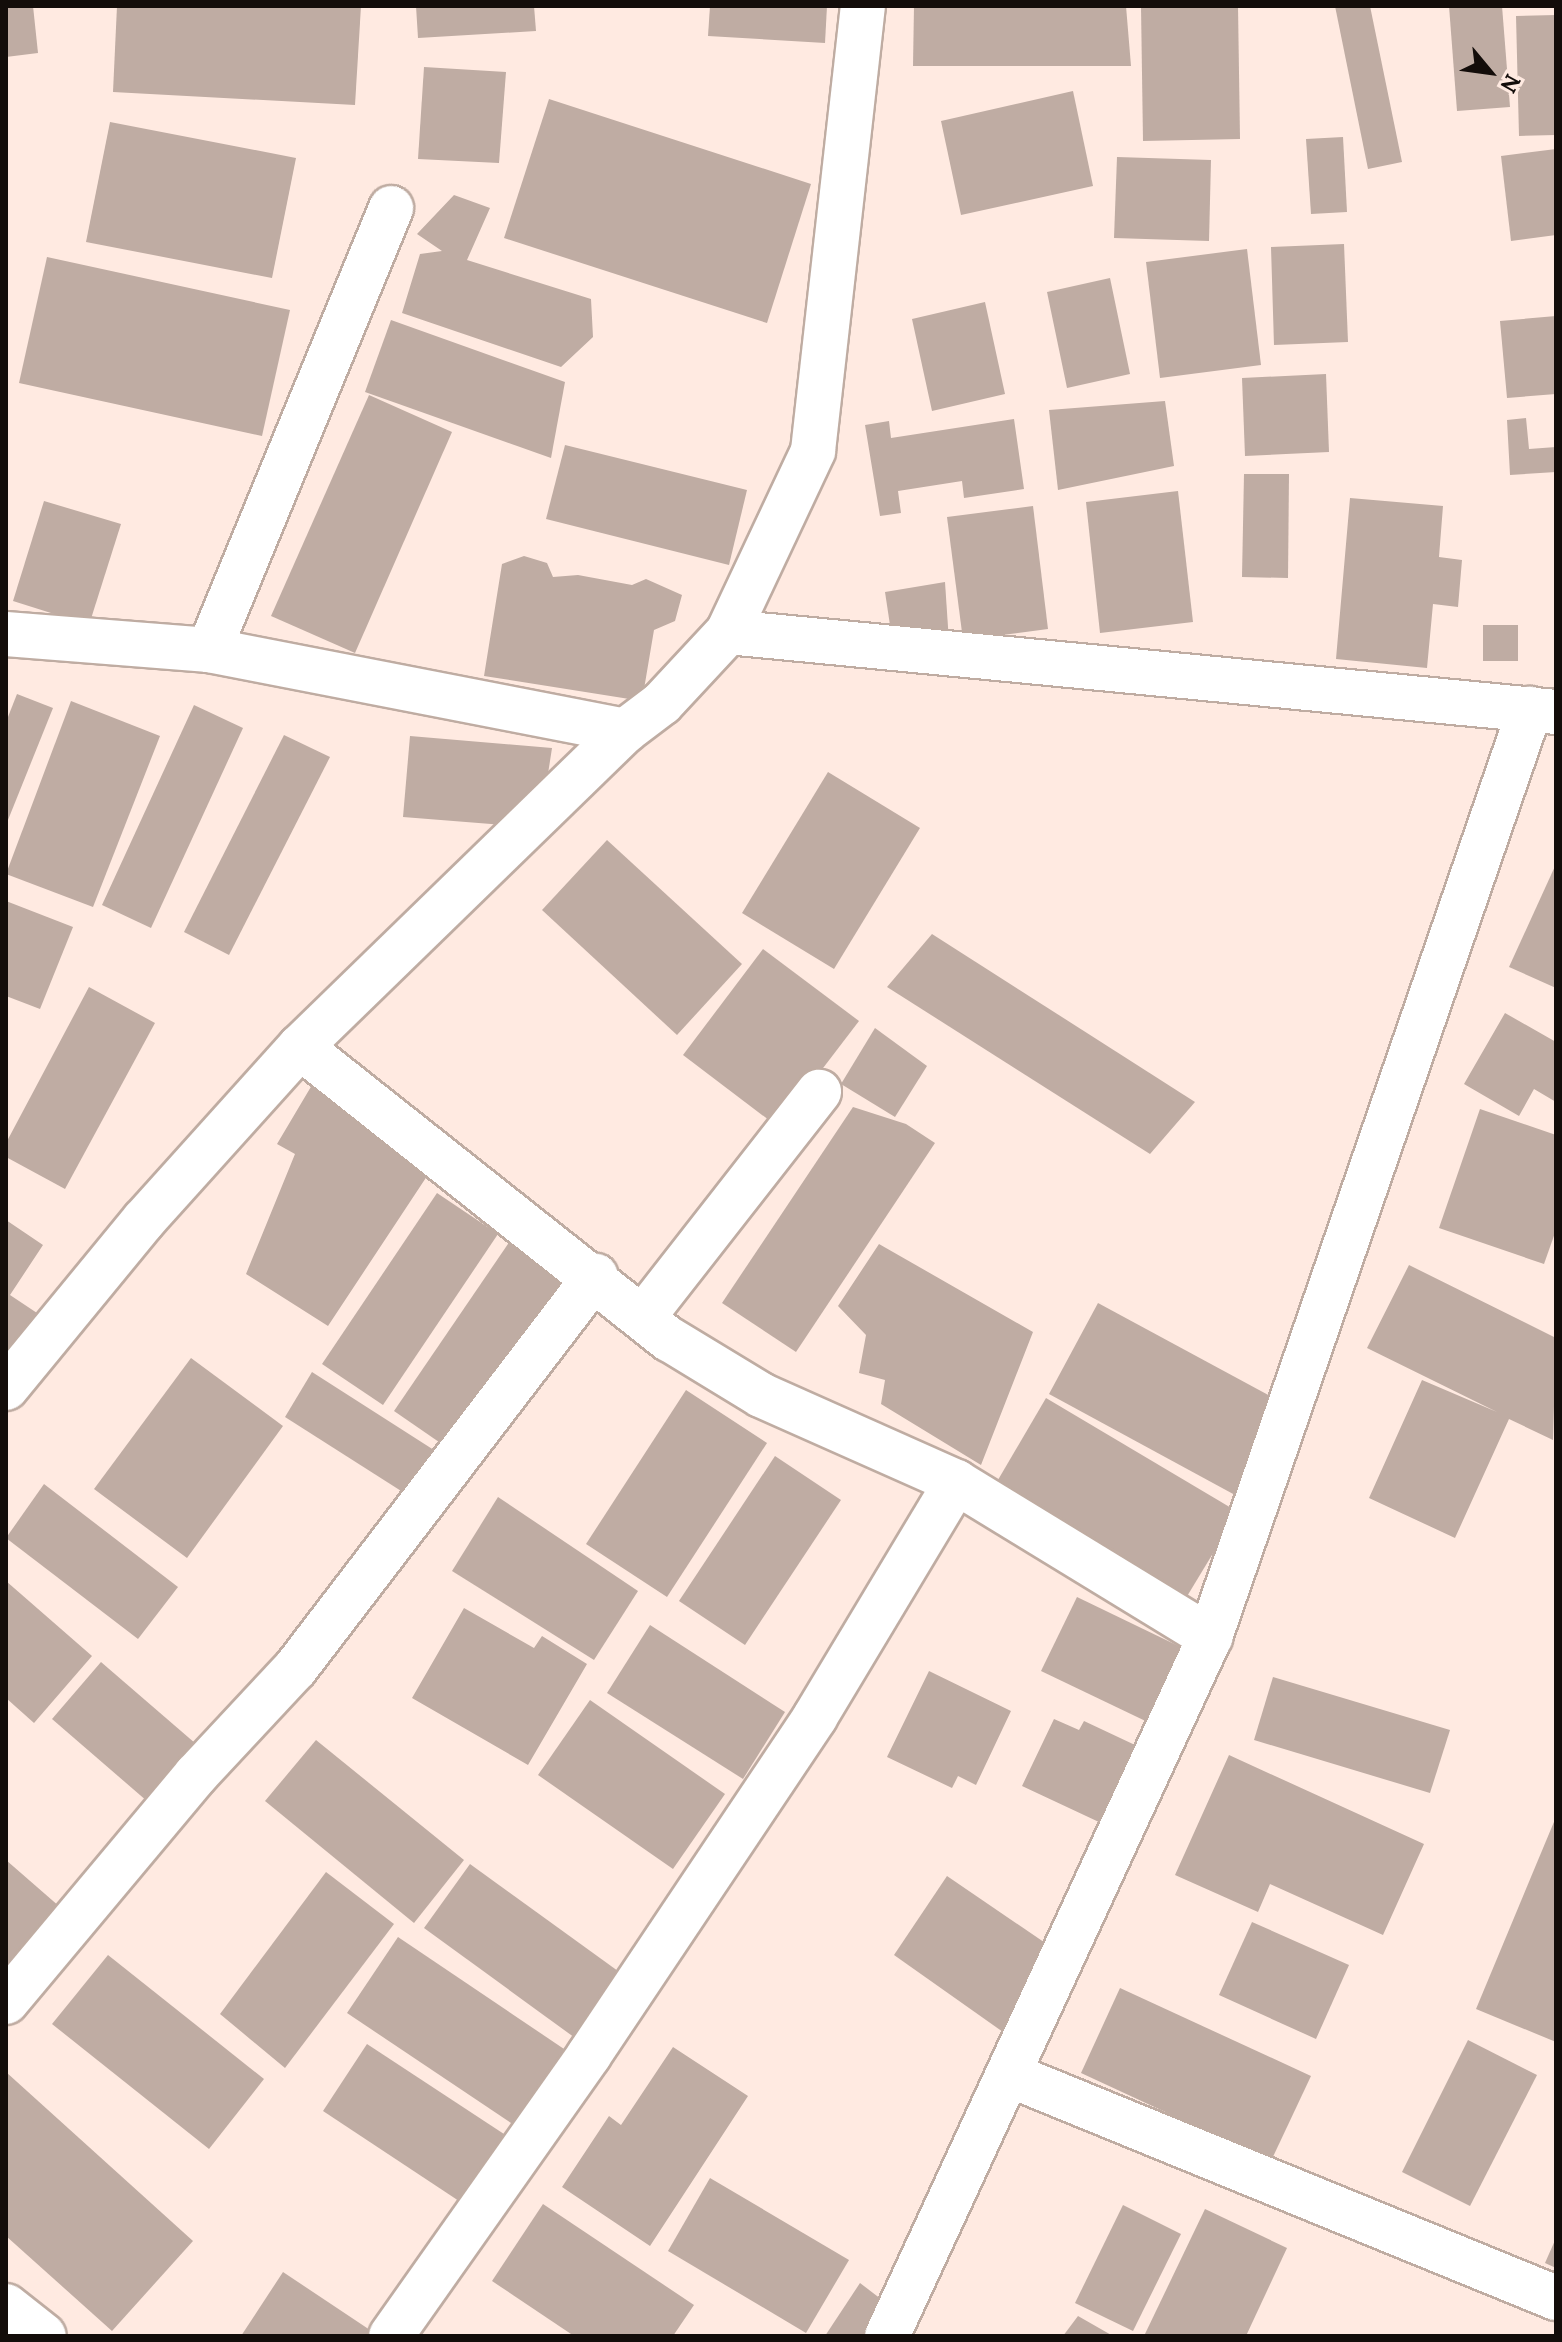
<!DOCTYPE html>
<html>
<head>
<meta charset="utf-8">
<style>
	body { margin:0 }
	#map { position:relative; width:1562px; height:2342px; overflow:hidden; background:#ffeae1; font-family:Lora,serif }
	div>[style] { position:absolute }
	.building>* { inset:0; background:#bfaca3 }
	.roads { filter:drop-shadow(2px 0 #bfaca2) drop-shadow(-2px 0 #bfaca2) drop-shadow(0 2px #bfaca2) drop-shadow(0 -2px #bfaca2) }
	.minor>* { height:44px; margin:-22px; padding:0 22px; transform-origin:22px; border-radius:22px; background:#fff }
	span { translate:-50% -50%; white-space:nowrap; text-align:center; line-height:1.15; -webkit-text-stroke:7px #ffeae1; paint-order:stroke }
	.frame { position:absolute; inset:0; border:8px solid #130d0a; pointer-events:none }
	.north { position:absolute; left:1450px; top:32px; width:80px; height:80px; -webkit-text-stroke:6px #ffeae1; paint-order:stroke; rotate:119deg; font-size:22px; font-weight:700; line-height:32px; text-align:center; color:#130d0a }
	.north::after { content:''; display:block; margin:auto; width:28px; height:36px; background:#130d0a; clip-path:polygon(50% 0,100% 100%,50% 72%,0 100%) }
</style>
</head>
<body>
<div id="map">
	<div class="building">
		<i style="clip-path:polygon(6px 6px,33px 6px,38px 53px,6px 57px)"></i>
		<i style="clip-path:polygon(117px 6px,361px 6px,355px 105px,113px 92px)"></i>
		<i style="clip-path:polygon(416px 6px,534px 6px,536px 31px,418px 38px)"></i>
		<i style="clip-path:polygon(710px 6px,827px 6px,825px 43px,708px 36px)"></i>
		<i style="clip-path:polygon(914px 6px,1126px 6px,1131px 66px,913px 66px)"></i>
		<i style="clip-path:polygon(1141px 6px,1238px 6px,1240px 139px,1143px 141px)"></i>
		<i style="clip-path:polygon(1335px 6px,1370px 6px,1402px 162px,1368px 169px)"></i>
		<i style="clip-path:polygon(1449px 6px,1502px 6px,1510px 107px,1457px 111px)"></i>
		<i style="clip-path:polygon(1556px 15px,1556px 135px,1519px 136px,1516px 16px)"></i>
		<i style="clip-path:polygon(424px 67px,506px 72px,499px 163px,418px 159px)"></i>
		<i style="clip-path:polygon(1073px 91px,1093px 186px,961px 215px,941px 121px)"></i>
		<i style="clip-path:polygon(549px 99px,811px 184px,767px 323px,504px 238px)"></i>
		<i style="clip-path:polygon(110px 122px,296px 158px,272px 278px,86px 242px)"></i>
		<i style="clip-path:polygon(1343px 137px,1347px 212px,1311px 214px,1306px 139px)"></i>
		<i style="clip-path:polygon(1556px 149px,1556px 235px,1511px 241px,1501px 156px)"></i>
		<i style="clip-path:polygon(1117px 157px,1211px 160px,1209px 241px,1114px 238px)"></i>
		<i style="clip-path:polygon(454px 195px,490px 208px,467px 260px,591px 299px,593px 337px,561px 367px,402px 313px,420px 254px,442px 251px,417px 234px)"></i>
		<i style="clip-path:polygon(1344px 244px,1348px 342px,1274px 345px,1271px 247px)"></i>
		<i style="clip-path:polygon(1247px 249px,1261px 365px,1160px 378px,1146px 262px)"></i>
		<i style="clip-path:polygon(47px 257px,290px 310px,262px 436px,19px 383px)"></i>
		<i style="clip-path:polygon(1110px 278px,1130px 374px,1067px 388px,1047px 292px)"></i>
		<i style="clip-path:polygon(985px 302px,1005px 394px,932px 411px,912px 319px)"></i>
		<i style="clip-path:polygon(1556px 316px,1556px 394px,1507px 398px,1500px 321px)"></i>
		<i style="clip-path:polygon(391px 320px,565px 382px,551px 458px,365px 392px)"></i>
		<i style="clip-path:polygon(1326px 374px,1329px 452px,1245px 456px,1242px 378px)"></i>
		<i style="clip-path:polygon(369px 395px,452px 432px,355px 653px,271px 616px)"></i>
		<i style="clip-path:polygon(1165px 401px,1174px 466px,1058px 490px,1049px 410px)"></i>
		<i style="clip-path:polygon(1526px 418px,1529px 449px,1556px 447px,1556px 472px,1510px 475px,1507px 420px)"></i>
		<i style="clip-path:polygon(1014px 419px,1024px 489px,964px 498px,962px 481px,898px 491px,901px 513px,880px 516px,865px 425px,889px 421px,891px 438px)"></i>
		<i style="clip-path:polygon(565px 445px,747px 490px,729px 565px,546px 519px)"></i>
		<i style="clip-path:polygon(1244px 474px,1289px 474px,1288px 578px,1242px 577px)"></i>
		<i style="clip-path:polygon(1178px 491px,1193px 622px,1100px 633px,1086px 502px)"></i>
		<i style="clip-path:polygon(1350px 498px,1443px 506px,1439px 557px,1462px 560px,1458px 607px,1433px 604px,1427px 668px,1336px 659px)"></i>
		<i style="clip-path:polygon(44px 501px,121px 524px,89px 625px,13px 601px)"></i>
		<i style="clip-path:polygon(1033px 506px,1048px 629px,963px 640px,947px 517px)"></i>
		<i style="clip-path:polygon(524px 556px,547px 563px,553px 577px,578px 575px,632px 585px,646px 579px,682px 595px,675px 621px,654px 630px,642px 701px,484px 676px,502px 564px)"></i>
		<i style="clip-path:polygon(945px 582px,949px 642px,893px 645px,885px 592px)"></i>
		<i style="clip-path:polygon(1483px 625px,1518px 625px,1518px 661px,1483px 661px)"></i>
		<i style="clip-path:polygon(17px 694px,53px 708px,6px 825px,6px 722px)"></i>
		<i style="clip-path:polygon(71px 701px,160px 736px,93px 907px,6px 874px)"></i>
		<i style="clip-path:polygon(194px 705px,243px 728px,151px 928px,102px 905px)"></i>
		<i style="clip-path:polygon(284px 735px,330px 757px,229px 955px,184px 932px)"></i>
		<i style="clip-path:polygon(410px 736px,552px 748px,545px 793px,517px 826px,403px 817px)"></i>
		<i style="clip-path:polygon(828px 772px,920px 828px,834px 969px,742px 913px)"></i>
		<i style="clip-path:polygon(607px 840px,742px 964px,677px 1035px,542px 910px)"></i>
		<i style="clip-path:polygon(1556px 864px,1556px 988px,1509px 967px)"></i>
		<i style="clip-path:polygon(6px 901px,73px 927px,40px 1009px,6px 996px)"></i>
		<i style="clip-path:polygon(932px 934px,1195px 1102px,1150px 1154px,887px 987px)"></i>
		<i style="clip-path:polygon(763px 949px,859px 1021px,778px 1127px,683px 1055px)"></i>
		<i style="clip-path:polygon(89px 987px,155px 1023px,65px 1189px,6px 1157px,6px 1143px)"></i>
		<i style="clip-path:polygon(1505px 1013px,1556px 1042px,1556px 1102px,1534px 1089px,1519px 1116px,1464px 1084px)"></i>
		<i style="clip-path:polygon(875px 1028px,927px 1066px,895px 1117px,841px 1084px)"></i>
		<i style="clip-path:polygon(312px 1085px,437px 1161px,328px 1326px,246px 1274px,295px 1154px,277px 1144px)"></i>
		<i style="clip-path:polygon(853px 1107px,906px 1124px,935px 1143px,796px 1352px,722px 1303px)"></i>
		<i style="clip-path:polygon(1480px 1109px,1556px 1135px,1556px 1230px,1544px 1264px,1439px 1228px)"></i>
		<i style="clip-path:polygon(437px 1193px,498px 1234px,383px 1405px,322px 1364px)"></i>
		<i style="clip-path:polygon(6px 1220px,43px 1245px,10px 1295px,43px 1317px,6px 1372px)"></i>
		<i style="clip-path:polygon(510px 1241px,568px 1281px,452px 1451px,394px 1411px)"></i>
		<i style="clip-path:polygon(879px 1244px,1033px 1332px,981px 1465px,881px 1404px,885px 1380px,859px 1373px,866px 1335px,838px 1306px)"></i>
		<i style="clip-path:polygon(1409px 1265px,1556px 1338px,1553px 1440px,1509px 1419px,1455px 1538px,1369px 1498px,1422px 1380px,1497px 1412px,1367px 1348px)"></i>
		<i style="clip-path:polygon(1098px 1303px,1285px 1404px,1235px 1495px,1049px 1394px)"></i>
		<i style="clip-path:polygon(191px 1358px,283px 1426px,187px 1558px,94px 1489px)"></i>
		<i style="clip-path:polygon(312px 1372px,437px 1452px,409px 1496px,285px 1417px)"></i>
		<i style="clip-path:polygon(686px 1390px,767px 1443px,667px 1597px,586px 1544px)"></i>
		<i style="clip-path:polygon(1046px 1398px,1238px 1512px,1186px 1598px,995px 1485px)"></i>
		<i style="clip-path:polygon(775px 1456px,841px 1500px,745px 1645px,679px 1601px)"></i>
		<i style="clip-path:polygon(44px 1484px,178px 1587px,138px 1639px,6px 1538px)"></i>
		<i style="clip-path:polygon(498px 1497px,638px 1591px,594px 1660px,452px 1571px)"></i>
		<i style="clip-path:polygon(6px 1581px,92px 1656px,34px 1723px,6px 1698px)"></i>
		<i style="clip-path:polygon(1077px 1597px,1193px 1653px,1158px 1727px,1041px 1671px)"></i>
		<i style="clip-path:polygon(464px 1608px,534px 1648px,542px 1636px,587px 1664px,528px 1765px,412px 1698px)"></i>
		<i style="clip-path:polygon(650px 1625px,785px 1712px,743px 1779px,607px 1693px)"></i>
		<i style="clip-path:polygon(101px 1662px,203px 1750px,155px 1808px,52px 1719px)"></i>
		<i style="clip-path:polygon(929px 1671px,1011px 1711px,976px 1785px,958px 1776px,952px 1788px,887px 1757px)"></i>
		<i style="clip-path:polygon(1273px 1677px,1450px 1730px,1430px 1793px,1254px 1740px)"></i>
		<i style="clip-path:polygon(590px 1700px,725px 1794px,673px 1869px,538px 1775px)"></i>
		<i style="clip-path:polygon(1054px 1719px,1079px 1730px,1084px 1721px,1152px 1753px,1116px 1830px,1022px 1786px)"></i>
		<i style="clip-path:polygon(316px 1740px,464px 1860px,414px 1923px,265px 1801px)"></i>
		<i style="clip-path:polygon(1229px 1755px,1424px 1844px,1383px 1935px,1270px 1884px,1258px 1912px,1175px 1875px)"></i>
		<i style="clip-path:polygon(1556px 1817px,1556px 2042px,1476px 2009px)"></i>
		<i style="clip-path:polygon(6px 1860px,68px 1914px,6px 1984px)"></i>
		<i style="clip-path:polygon(470px 1864px,629px 1979px,582px 2043px,424px 1928px)"></i>
		<i style="clip-path:polygon(326px 1872px,394px 1924px,285px 2068px,220px 2014px)"></i>
		<i style="clip-path:polygon(947px 1876px,1057px 1951px,1003px 2032px,894px 1955px)"></i>
		<i style="clip-path:polygon(1252px 1922px,1349px 1965px,1316px 2039px,1219px 1995px)"></i>
		<i style="clip-path:polygon(398px 1937px,567px 2051px,517px 2127px,347px 2013px)"></i>
		<i style="clip-path:polygon(108px 1955px,264px 2079px,209px 2149px,52px 2024px)"></i>
		<i style="clip-path:polygon(1120px 1988px,1311px 2076px,1271px 2161px,1081px 2073px)"></i>
		<i style="clip-path:polygon(1468px 2040px,1537px 2075px,1470px 2206px,1402px 2172px)"></i>
		<i style="clip-path:polygon(367px 2044px,507px 2136px,462px 2203px,323px 2111px)"></i>
		<i style="clip-path:polygon(673px 2047px,748px 2096px,650px 2246px,562px 2187px,609px 2116px,621px 2125px)"></i>
		<i style="clip-path:polygon(6px 2072px,193px 2241px,112px 2331px,6px 2236px)"></i>
		<i style="clip-path:polygon(710px 2178px,849px 2260px,806px 2333px,668px 2251px)"></i>
		<i style="clip-path:polygon(543px 2204px,694px 2305px,673px 2336px,574px 2336px,492px 2281px)"></i>
		<i style="clip-path:polygon(1123px 2205px,1181px 2234px,1133px 2331px,1075px 2303px)"></i>
		<i style="clip-path:polygon(1205px 2209px,1287px 2248px,1246px 2336px,1144px 2336px)"></i>
		<i style="clip-path:polygon(1556px 2238px,1556px 2268px,1545px 2263px)"></i>
		<i style="clip-path:polygon(283px 2272px,379px 2336px,241px 2336px)"></i>
		<i style="clip-path:polygon(860px 2283px,894px 2309px,881px 2336px,825px 2336px)"></i>
		<i style="clip-path:polygon(1078px 2316px,1113px 2336px,1063px 2336px)"></i>
	</div>
	<div class="roads">
		<div class="minor">
			<i style="left:728px;top:632px;width:832px;rotate:5.52deg"></i>
			<i style="left:6px;top:634px;width:204px;rotate:4.5deg"></i>
			<i style="left:209px;top:650px;width:424px;rotate:11deg"></i>
			<i style="left:209px;top:650px;width:478px;rotate:-67.6deg"></i>
			<i style="left:300px;top:1047px;width:471px;rotate:38.4deg"></i>
			<i style="left:669px;top:1339px;width:108px;rotate:31.3deg"></i>
			<i style="left:761px;top:1395px;width:214px;rotate:24deg"></i>
			<i style="left:956px;top:1482px;width:298px;rotate:31.4deg"></i>
			<i style="left:643px;top:1317px;width:286px;rotate:-52deg"></i>
			<i style="left:6px;top:1388px;width:217px;rotate:-50.6deg"></i>
			<i style="left:144px;top:1220px;width:233px;rotate:-48deg"></i>
			<i style="left:300px;top:1047px;width:453px;rotate:-44.2deg"></i>
			<i style="left:625px;top:731px;width:46px;rotate:-37.1deg"></i>
			<i style="left:662px;top:703px;width:97px;rotate:-47.1deg"></i>
			<i style="left:728px;top:632px;width:200px;rotate:-64.8deg"></i>
			<i style="left:813px;top:451px;width:448px;rotate:-83.6deg"></i>
			<i style="left:6px;top:2002px;width:296px;rotate:-50.1deg"></i>
			<i style="left:196px;top:1775px;width:145px;rotate:-47deg"></i>
			<i style="left:295px;top:1669px;width:495px;rotate:-52.6deg"></i>
			<i style="left:1010px;top:2075px;width:590px;rotate:22.22deg"></i>
			<i style="left:6px;top:2306px;width:48px;rotate:38.3deg"></i>
			<i style="left:391px;top:2336px;width:344px;rotate:-54.8deg"></i>
			<i style="left:589px;top:2055px;width:407px;rotate:-56.2deg"></i>
			<i style="left:815px;top:1717px;width:274px;rotate:-59deg"></i>
			<i style="left:887px;top:2336px;width:770px;rotate:-65.2deg"></i>
			<i style="left:1210px;top:1637px;width:982px;rotate:-70.97deg"></i>
		</div>
	</div>
	<div class="frame"></div>
	<div class="north">N</div>
</div>
</body>
</html>
